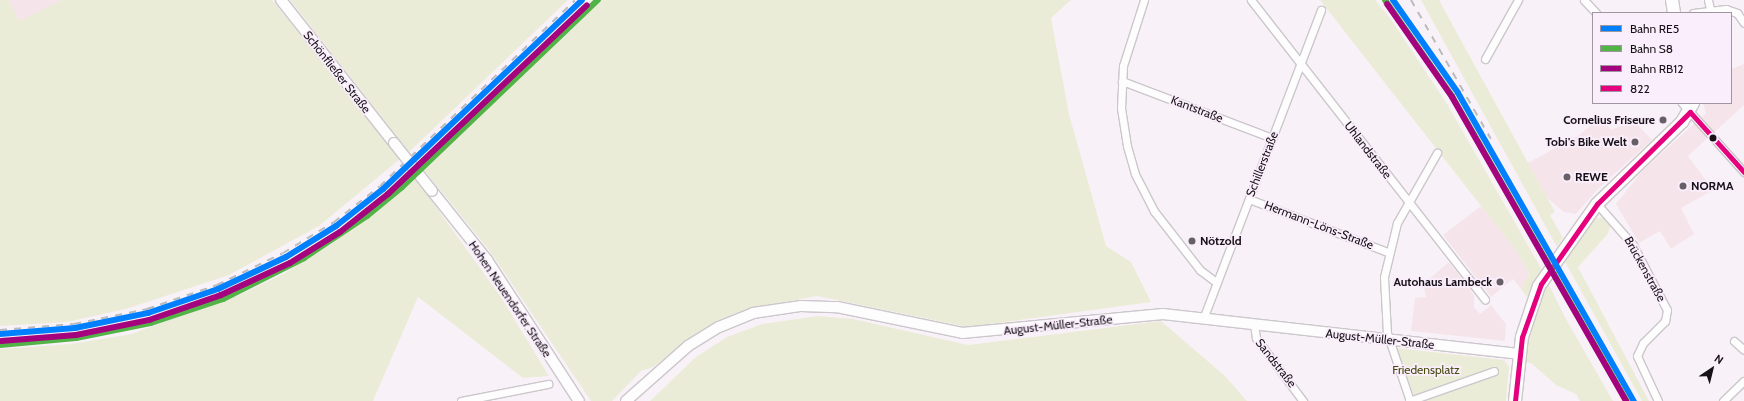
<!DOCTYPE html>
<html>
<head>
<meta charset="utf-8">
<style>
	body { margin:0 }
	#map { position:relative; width:1744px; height:401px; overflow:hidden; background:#f8f2f8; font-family:Cabin,sans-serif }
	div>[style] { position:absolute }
	.commercial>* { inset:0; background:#f5e5ea }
	.green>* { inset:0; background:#ebecd8 }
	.roads { filter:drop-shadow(1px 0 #cbc7cb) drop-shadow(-1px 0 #cbc7cb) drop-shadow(0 1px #cbc7cb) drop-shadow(0 -1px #cbc7cb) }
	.street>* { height:7px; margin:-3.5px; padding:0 3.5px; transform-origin:3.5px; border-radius:3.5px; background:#fefdfe }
	.secondary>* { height:10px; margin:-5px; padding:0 5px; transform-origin:5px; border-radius:5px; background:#fefdfe }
	.primary>* { height:12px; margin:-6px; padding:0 6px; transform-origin:6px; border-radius:6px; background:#fefdfe }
	.rail>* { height:2px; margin-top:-1px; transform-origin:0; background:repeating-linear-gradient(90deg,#bcbbbc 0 7px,transparent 0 14px) }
	.bridges { filter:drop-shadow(1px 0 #cbc7cb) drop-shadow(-1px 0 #cbc7cb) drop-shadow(0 1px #cbc7cb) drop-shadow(0 -1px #cbc7cb) }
	.secondary-bridge>* { height:10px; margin:-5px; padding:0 5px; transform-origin:5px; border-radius:5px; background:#fefdfe }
	.bus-1>* { height:5px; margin:-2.5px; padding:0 2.5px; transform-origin:2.5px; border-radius:2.5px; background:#e5007d }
	.rail-1>* { height:6px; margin:-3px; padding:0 3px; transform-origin:3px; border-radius:3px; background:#0080ff }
	.rail-2>* { height:6px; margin:-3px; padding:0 3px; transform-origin:3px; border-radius:3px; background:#52b447 }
	.rail-3>* { height:6px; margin:-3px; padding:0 3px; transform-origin:3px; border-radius:3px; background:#a5027d }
	.dots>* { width:11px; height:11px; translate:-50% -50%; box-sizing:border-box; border:2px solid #faeefc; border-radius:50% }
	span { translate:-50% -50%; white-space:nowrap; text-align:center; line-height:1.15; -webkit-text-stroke:3.5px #faeefc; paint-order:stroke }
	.street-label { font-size:12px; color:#171217 }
	.poi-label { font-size:12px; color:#171217; font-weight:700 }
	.right { translate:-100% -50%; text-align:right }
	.left { translate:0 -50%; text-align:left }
	.park-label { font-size:12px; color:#434a0a }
	.legend { position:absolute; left:1592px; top:12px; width:140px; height:92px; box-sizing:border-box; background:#faeefc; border:1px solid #9f96a0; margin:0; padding:5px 7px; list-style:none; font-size:12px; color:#171217 }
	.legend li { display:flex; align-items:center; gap:8px; height:20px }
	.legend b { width:20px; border:1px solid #9f96a0 }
	.north { position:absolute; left:1692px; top:349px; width:40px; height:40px; -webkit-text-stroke:3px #faeefc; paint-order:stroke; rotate:35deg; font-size:11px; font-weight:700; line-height:16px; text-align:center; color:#171217 }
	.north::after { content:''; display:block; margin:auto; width:14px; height:18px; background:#171217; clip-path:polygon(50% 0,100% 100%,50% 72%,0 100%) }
</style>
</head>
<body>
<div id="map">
	<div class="commercial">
		<i style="clip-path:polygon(8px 0,61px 0,19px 22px)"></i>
		<i style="clip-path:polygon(1744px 64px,1744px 105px,1688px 156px,1713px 190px,1681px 208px,1694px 234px,1671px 249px,1660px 231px,1639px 243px,1616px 204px,1643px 170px,1706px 113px,1703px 103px,1731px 103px,1731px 69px)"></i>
		<i style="clip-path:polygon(1601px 117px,1611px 130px,1634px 121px,1652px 140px,1599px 188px,1576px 214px,1564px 212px,1546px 197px,1528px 163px,1579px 135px)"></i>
		<i style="clip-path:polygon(1481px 206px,1517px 252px,1529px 274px,1521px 289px,1513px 279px,1491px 297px,1443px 235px)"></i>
		<i style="clip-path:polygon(1449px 262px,1474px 295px,1474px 307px,1480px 314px,1491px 305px,1506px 324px,1505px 341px,1411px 331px,1415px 298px,1426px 297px,1423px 284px)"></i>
	</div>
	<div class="green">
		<i style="clip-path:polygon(0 0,8px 0,20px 21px,61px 0,272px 0,400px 159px,319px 226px,229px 275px,126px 309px,67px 322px,0 326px)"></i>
		<i style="clip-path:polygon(290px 0,568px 0,409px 152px)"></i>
		<i style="clip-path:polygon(601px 0,1071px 0,1051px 18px,1069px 114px,1106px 246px,1131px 262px,1151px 302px,968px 327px,817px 296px,760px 307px,718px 320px,653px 367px,641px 371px,612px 401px,591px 401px,489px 250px,424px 170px)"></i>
		<i style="clip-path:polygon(1320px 0,1375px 0,1390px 18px,1447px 104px,1542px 270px,1527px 297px,1521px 289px,1529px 274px,1517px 252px)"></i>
		<i style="clip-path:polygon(1421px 0,1439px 0,1446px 13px,1555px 212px,1550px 215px,1563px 238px,1557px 247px)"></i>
		<i style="clip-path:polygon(415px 178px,501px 297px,549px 376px,523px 378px,418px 297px,373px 401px,0 401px,0 349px,71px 344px,131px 334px,237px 296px,283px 274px,330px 245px,384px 206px)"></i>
		<i style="clip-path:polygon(1603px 217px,1611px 225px,1607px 235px,1578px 267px,1649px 401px,1642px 401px,1564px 260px,1595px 219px)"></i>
		<i style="clip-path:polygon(1548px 283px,1566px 319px,1613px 401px,1580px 401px,1576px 394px,1556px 385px,1531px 363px,1520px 361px,1533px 305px)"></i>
		<i style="clip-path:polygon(818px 316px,853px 319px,968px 345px,1161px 321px,1225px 376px,1247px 401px,650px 401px,696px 357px,727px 337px,762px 324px)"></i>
		<i style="clip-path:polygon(1396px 348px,1504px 360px,1509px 367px,1506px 401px,1416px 401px)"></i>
	</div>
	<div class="roads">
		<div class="street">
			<i style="left:1144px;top:0;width:69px;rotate:107.7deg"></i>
			<i style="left:1123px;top:66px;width:42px;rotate:92.7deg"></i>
			<i style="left:1121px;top:108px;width:38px;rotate:81deg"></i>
			<i style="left:1127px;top:146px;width:29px;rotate:74deg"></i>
			<i style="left:1135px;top:174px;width:42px;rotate:62.8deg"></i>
			<i style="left:1154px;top:211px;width:75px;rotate:52.1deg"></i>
			<i style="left:1200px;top:270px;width:21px;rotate:37deg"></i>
			<i style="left:1251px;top:0;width:380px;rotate:52deg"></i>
			<i style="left:1584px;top:0;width:18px;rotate:47deg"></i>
			<i style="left:1708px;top:0;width:13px;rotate:77deg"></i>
			<i style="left:1693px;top:13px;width:33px;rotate:-7deg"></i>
			<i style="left:1726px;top:9px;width:12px;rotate:20deg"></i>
			<i style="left:1737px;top:13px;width:12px;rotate:55deg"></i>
			<i style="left:1485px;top:59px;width:68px;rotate:-60.8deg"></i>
			<i style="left:1122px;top:81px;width:160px;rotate:20.8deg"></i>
			<i style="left:1682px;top:103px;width:93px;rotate:48.1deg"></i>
			<i style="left:1249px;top:199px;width:149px;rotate:20.9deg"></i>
			<i style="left:1597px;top:204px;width:55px;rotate:48.7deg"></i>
			<i style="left:1633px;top:245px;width:73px;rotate:62.4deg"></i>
			<i style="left:1667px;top:310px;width:11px;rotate:100deg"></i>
			<i style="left:1665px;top:321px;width:31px;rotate:135deg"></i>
			<i style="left:1643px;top:343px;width:14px;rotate:115deg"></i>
			<i style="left:1637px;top:356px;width:50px;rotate:65deg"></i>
			<i style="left:1203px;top:319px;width:331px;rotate:-69.1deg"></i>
			<i style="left:1254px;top:324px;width:14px;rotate:82deg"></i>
			<i style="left:1256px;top:338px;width:79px;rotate:53.3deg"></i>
			<i style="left:1734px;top:341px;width:13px;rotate:42deg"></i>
			<i style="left:461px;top:401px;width:89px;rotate:-11.1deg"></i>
			<i style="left:1409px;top:401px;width:90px;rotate:-19.4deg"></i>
			<i style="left:1410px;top:401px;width:72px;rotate:-108.7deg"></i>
			<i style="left:1387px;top:333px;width:56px;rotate:-93.1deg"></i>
			<i style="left:1384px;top:277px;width:56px;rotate:-76.5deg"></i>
			<i style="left:1397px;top:223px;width:81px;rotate:-60.3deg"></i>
			<i style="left:1723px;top:401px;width:29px;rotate:-44deg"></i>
		</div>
		<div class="secondary">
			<i style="left:281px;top:0;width:182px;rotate:51.7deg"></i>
			<i style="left:432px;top:191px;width:88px;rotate:51.4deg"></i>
			<i style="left:487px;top:260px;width:168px;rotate:56.9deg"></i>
			<i style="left:626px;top:401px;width:83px;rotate:-41.6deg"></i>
			<i style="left:688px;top:346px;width:36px;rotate:-32deg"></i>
			<i style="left:719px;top:327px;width:37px;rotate:-22deg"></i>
			<i style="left:753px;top:313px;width:49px;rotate:-8.3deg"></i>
			<i style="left:801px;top:306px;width:36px;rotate:2deg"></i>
			<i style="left:837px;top:307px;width:128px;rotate:11.7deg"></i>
			<i style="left:962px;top:333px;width:202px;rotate:-5.4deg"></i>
			<i style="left:1163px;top:314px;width:358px;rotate:6.4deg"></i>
		</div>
		<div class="primary">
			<i style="left:1672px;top:0;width:13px;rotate:81deg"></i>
			<i style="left:1515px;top:401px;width:64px;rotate:-83.8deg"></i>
			<i style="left:1522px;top:337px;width:54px;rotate:-71.6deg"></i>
			<i style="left:1539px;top:286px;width:100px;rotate:-54.7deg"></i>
			<i style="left:1597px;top:204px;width:118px;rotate:-44deg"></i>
			<i style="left:1682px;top:122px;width:22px;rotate:-60deg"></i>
		</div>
	</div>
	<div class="rail">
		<i style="left:1411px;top:0;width:160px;rotate:60.1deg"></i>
		<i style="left:0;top:330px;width:74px;rotate:-4.6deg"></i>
		<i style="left:74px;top:324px;width:75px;rotate:-11.6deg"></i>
		<i style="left:147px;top:309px;width:74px;rotate:-18.9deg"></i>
		<i style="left:217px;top:285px;width:73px;rotate:-25.9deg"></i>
		<i style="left:283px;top:253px;width:60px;rotate:-31.3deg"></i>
		<i style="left:334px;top:222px;width:58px;rotate:-38deg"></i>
		<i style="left:380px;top:186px;width:269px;rotate:-43.6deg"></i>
	</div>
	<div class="bridges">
		<div class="secondary-bridge">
			<i style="left:394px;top:143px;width:61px;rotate:51.6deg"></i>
		</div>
	</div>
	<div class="bus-1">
		<i style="left:1690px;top:112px;width:81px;rotate:48deg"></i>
		<i style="left:1515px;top:401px;width:64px;rotate:-83.8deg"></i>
		<i style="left:1522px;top:337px;width:56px;rotate:-70.3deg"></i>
		<i style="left:1541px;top:284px;width:98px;rotate:-55deg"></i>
		<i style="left:1597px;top:204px;width:131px;rotate:-44.7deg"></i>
	</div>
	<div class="rail-1">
		<i style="left:1393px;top:0;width:113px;rotate:55deg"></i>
		<i style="left:1458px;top:93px;width:355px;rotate:60.3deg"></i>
		<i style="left:0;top:334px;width:75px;rotate:-4.6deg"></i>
		<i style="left:75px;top:328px;width:75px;rotate:-11.6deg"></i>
		<i style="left:148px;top:313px;width:74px;rotate:-18.9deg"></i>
		<i style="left:218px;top:289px;width:75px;rotate:-25.2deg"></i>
		<i style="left:286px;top:257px;width:59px;rotate:-31.8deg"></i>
		<i style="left:336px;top:226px;width:60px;rotate:-38.2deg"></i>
		<i style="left:383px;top:189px;width:274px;rotate:-43.5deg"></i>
	</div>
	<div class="rail-2">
		<i style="left:1385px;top:0;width:117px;rotate:55.1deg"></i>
		<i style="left:1452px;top:96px;width:352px;rotate:60.2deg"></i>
		<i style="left:0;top:345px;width:76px;rotate:-5.3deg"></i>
		<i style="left:76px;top:338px;width:76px;rotate:-11.3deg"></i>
		<i style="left:151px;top:323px;width:76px;rotate:-18.4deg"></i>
		<i style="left:223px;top:299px;width:91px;rotate:-26.8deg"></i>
		<i style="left:304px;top:258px;width:76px;rotate:-33.7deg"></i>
		<i style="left:367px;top:216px;width:45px;rotate:-39.6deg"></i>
		<i style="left:402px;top:187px;width:271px;rotate:-43.7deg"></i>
	</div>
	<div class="rail-3">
		<i style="left:1387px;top:4px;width:113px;rotate:55deg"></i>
		<i style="left:1452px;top:97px;width:350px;rotate:60.2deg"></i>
		<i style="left:1px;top:341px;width:75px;rotate:-4.6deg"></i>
		<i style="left:76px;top:335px;width:75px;rotate:-11.6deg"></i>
		<i style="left:149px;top:320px;width:76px;rotate:-19.1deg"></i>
		<i style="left:221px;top:295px;width:76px;rotate:-24.9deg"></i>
		<i style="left:290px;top:263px;width:59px;rotate:-31.8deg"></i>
		<i style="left:340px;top:232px;width:61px;rotate:-38.4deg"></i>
		<i style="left:388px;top:194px;width:274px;rotate:-43.5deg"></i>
	</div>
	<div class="dots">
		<i style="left:1663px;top:120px;background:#666066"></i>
		<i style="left:1713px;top:138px;background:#171217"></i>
		<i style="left:1635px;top:142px;background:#666066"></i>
		<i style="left:1567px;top:177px;background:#666066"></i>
		<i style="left:1683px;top:186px;background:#666066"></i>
		<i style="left:1192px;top:241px;background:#666066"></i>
		<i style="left:1500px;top:282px;background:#666066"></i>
	</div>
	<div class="street-label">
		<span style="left:337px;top:72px;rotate:52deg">Schönfließer Straße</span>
		<span style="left:1197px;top:109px;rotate:21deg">Kantstraße</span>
		<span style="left:1368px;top:150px;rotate:52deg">Uhlandstraße</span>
		<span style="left:1262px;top:164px;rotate:-69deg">Schillerstraße</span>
		<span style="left:1319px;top:225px;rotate:21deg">Hermann-Löns-Straße</span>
		<span style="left:1645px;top:269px;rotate:61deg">Brückenstraße</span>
		<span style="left:510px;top:299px;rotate:56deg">Hohen Neuendorfer Straße</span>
		<span style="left:1058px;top:325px;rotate:-6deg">August-Müller-Straße</span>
		<span style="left:1380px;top:339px;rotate:6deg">August-Müller-Straße</span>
		<span style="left:1276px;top:363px;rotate:52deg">Sandstraße</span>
	</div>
	<div class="poi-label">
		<span class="right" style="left:1655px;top:120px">Cornelius Friseure</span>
		<span class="right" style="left:1627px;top:142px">Tobi's Bike Welt</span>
		<span class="left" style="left:1575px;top:177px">REWE</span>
		<span class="left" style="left:1691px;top:186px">NORMA</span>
		<span class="left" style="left:1200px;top:241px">Nötzold</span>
		<span class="right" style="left:1492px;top:282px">Autohaus Lambeck</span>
	</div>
	<div class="park-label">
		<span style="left:1426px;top:370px">Friedensplatz</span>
	</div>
	<ul class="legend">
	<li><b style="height:5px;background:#0080ff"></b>Bahn RE5</li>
	<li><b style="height:5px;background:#52b447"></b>Bahn S8</li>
	<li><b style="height:5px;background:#a5027d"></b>Bahn RB12</li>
	<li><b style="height:5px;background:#e5007d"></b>822</li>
	</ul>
	<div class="north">N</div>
</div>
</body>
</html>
